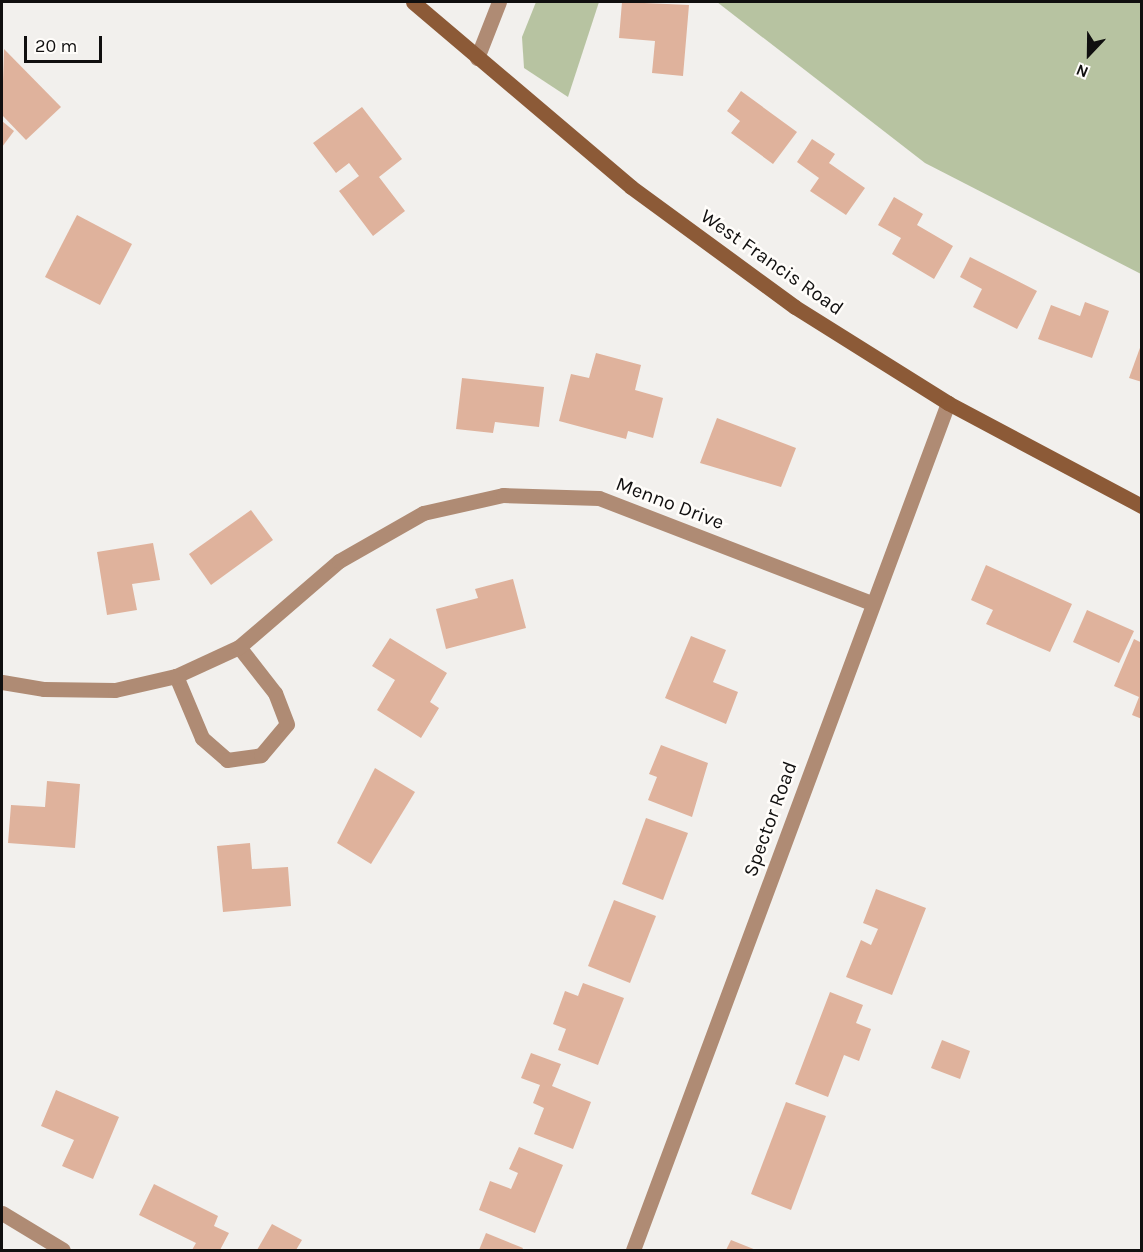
<!DOCTYPE html>
<html>
<head>
<meta charset="utf-8">
<style>
	body { margin:0 }
	#map { position:relative; width:1143px; height:1252px; overflow:hidden; background:#f2f0ed; font-family:Karla,sans-serif }
	div>[style] { position:absolute }
	.green>* { inset:0; background:#b7c3a1 }
	.building>* { inset:0; background:#dfb29c }
	.street>* { height:15px; margin:-7.5px; padding:0 7.5px; transform-origin:7.5px; border-radius:7.5px; background:#af8b74 }
	.secondary>* { height:15px; margin:-7.5px; padding:0 7.5px; transform-origin:7.5px; border-radius:7.5px; background:#8c5a37 }
	span { translate:-50% -50%; white-space:nowrap; text-align:center; line-height:1.15; -webkit-text-stroke:5px #fffdfa; paint-order:stroke }
	.street-label { font-size:20px; color:#100f0f }
	.frame { position:absolute; inset:0; border:3px solid #100f0f; pointer-events:none }
	.north { position:absolute; left:1059px; top:24px; width:60px; height:60px; -webkit-text-stroke:4px #fffdfa; paint-order:stroke; rotate:202deg; font-size:16px; font-weight:700; line-height:24px; text-align:center; color:#100f0f }
	.north::after { content:''; display:block; margin:auto; width:21px; height:27px; background:#100f0f; clip-path:polygon(50% 0,100% 100%,50% 72%,0 100%) }
	.scale { position:absolute; left:24px; top:36px; width:78px; height:27px; box-sizing:border-box; border:3px solid #100f0f; border-top:0; padding-left:8px; font-size:18px; line-height:21px; white-space:nowrap; color:#100f0f; -webkit-text-stroke:4px #fffdfa; paint-order:stroke }
</style>
</head>
<body>
<div id="map">
	<div class="green">
		<i style="clip-path:polygon(536px 2px,599px 2px,568px 97px,524px 68px,522px 37px)"></i>
		<i style="clip-path:polygon(717px 2px,1141px 2px,1141px 274px,925px 163px)"></i>
	</div>
	<div class="building">
		<i style="clip-path:polygon(622px 2px,689px 5px,683px 76px,652px 73px,655px 41px,619px 38px)"></i>
		<i style="clip-path:polygon(4px 49px,61px 107px,26px 140px,2px 115px)"></i>
		<i style="clip-path:polygon(741px 91px,797px 132px,773px 164px,731px 133px,740px 121px,727px 111px)"></i>
		<i style="clip-path:polygon(362px 107px,402px 159px,379px 177px,405px 211px,373px 236px,339px 191px,359px 176px,349px 163px,336px 173px,313px 143px)"></i>
		<i style="clip-path:polygon(2px 121px,14px 131px,2px 147px)"></i>
		<i style="clip-path:polygon(812px 139px,835px 154px,829px 163px,865px 188px,846px 215px,810px 191px,819px 178px,797px 162px)"></i>
		<i style="clip-path:polygon(894px 197px,923px 214px,917px 225px,953px 246px,934px 279px,892px 254px,901px 238px,878px 225px)"></i>
		<i style="clip-path:polygon(77px 215px,132px 244px,100px 305px,45px 277px)"></i>
		<i style="clip-path:polygon(970px 257px,1037px 291px,1017px 329px,973px 307px,982px 289px,960px 277px)"></i>
		<i style="clip-path:polygon(1085px 302px,1109px 311px,1092px 358px,1038px 339px,1051px 305px,1080px 316px)"></i>
		<i style="clip-path:polygon(1141px 345px,1142px 345px,1142px 382px,1129px 378px)"></i>
		<i style="clip-path:polygon(596px 353px,641px 365px,635px 390px,663px 398px,653px 438px,628px 431px,626px 439px,559px 421px,571px 374px,589px 378px)"></i>
		<i style="clip-path:polygon(462px 378px,544px 387px,539px 427px,495px 422px,493px 433px,456px 429px)"></i>
		<i style="clip-path:polygon(717px 418px,796px 448px,781px 487px,700px 463px)"></i>
		<i style="clip-path:polygon(251px 510px,273px 540px,211px 585px,189px 554px)"></i>
		<i style="clip-path:polygon(153px 543px,160px 580px,132px 584px,137px 610px,107px 615px,97px 552px)"></i>
		<i style="clip-path:polygon(986px 565px,1072px 604px,1050px 652px,986px 624px,993px 610px,971px 600px)"></i>
		<i style="clip-path:polygon(513px 579px,526px 628px,446px 649px,436px 609px,478px 598px,475px 589px)"></i>
		<i style="clip-path:polygon(1087px 610px,1134px 631px,1119px 663px,1073px 642px)"></i>
		<i style="clip-path:polygon(691px 636px,726px 650px,713px 682px,738px 692px,726px 724px,665px 698px)"></i>
		<i style="clip-path:polygon(390px 638px,447px 673px,430px 702px,439px 708px,421px 738px,377px 710px,395px 680px,372px 666px)"></i>
		<i style="clip-path:polygon(1134px 639px,1142px 643px,1142px 719px,1132px 715px,1139px 697px,1114px 686px)"></i>
		<i style="clip-path:polygon(661px 745px,708px 763px,692px 817px,648px 800px,657px 777px,649px 774px)"></i>
		<i style="clip-path:polygon(375px 768px,415px 792px,371px 864px,337px 843px)"></i>
		<i style="clip-path:polygon(47px 781px,80px 784px,75px 848px,8px 843px,11px 805px,45px 807px)"></i>
		<i style="clip-path:polygon(646px 818px,688px 833px,663px 900px,622px 884px)"></i>
		<i style="clip-path:polygon(250px 843px,252px 869px,288px 867px,291px 906px,223px 912px,217px 846px)"></i>
		<i style="clip-path:polygon(876px 889px,926px 908px,892px 995px,846px 977px,861px 940px,871px 945px,878px 929px,863px 923px)"></i>
		<i style="clip-path:polygon(614px 900px,656px 916px,630px 983px,588px 966px)"></i>
		<i style="clip-path:polygon(583px 983px,624px 998px,598px 1065px,558px 1050px,566px 1029px,553px 1024px,565px 991px,578px 996px)"></i>
		<i style="clip-path:polygon(830px 992px,863px 1005px,856px 1023px,871px 1029px,859px 1061px,844px 1055px,828px 1097px,795px 1084px)"></i>
		<i style="clip-path:polygon(942px 1040px,970px 1051px,960px 1079px,931px 1068px)"></i>
		<i style="clip-path:polygon(531px 1053px,561px 1064px,552px 1086px,591px 1102px,573px 1149px,534px 1134px,544px 1108px,533px 1103px,540px 1085px,521px 1078px)"></i>
		<i style="clip-path:polygon(56px 1090px,119px 1117px,93px 1179px,62px 1166px,74px 1140px,41px 1126px)"></i>
		<i style="clip-path:polygon(786px 1102px,826px 1116px,791px 1210px,751px 1194px)"></i>
		<i style="clip-path:polygon(519px 1147px,563px 1165px,535px 1233px,479px 1210px,490px 1181px,511px 1189px,518px 1173px,509px 1169px)"></i>
		<i style="clip-path:polygon(154px 1184px,218px 1216px,214px 1226px,229px 1233px,220px 1250px,192px 1250px,196px 1243px,139px 1215px)"></i>
		<i style="clip-path:polygon(272px 1224px,302px 1240px,296px 1250px,257px 1250px)"></i>
		<i style="clip-path:polygon(486px 1233px,523px 1248px,522px 1250px,479px 1250px)"></i>
		<i style="clip-path:polygon(731px 1240px,756px 1250px,726px 1250px)"></i>
	</div>
	<div class="street">
		<i style="left:477px;top:58px;width:60px;rotate:-68.6deg"></i>
		<i style="left:176px;top:676px;width:67px;rotate:67.2deg"></i>
		<i style="left:202px;top:738px;width:33px;rotate:41deg"></i>
		<i style="left:227px;top:760px;width:34px;rotate:-8deg"></i>
		<i style="left:261px;top:755px;width:40px;rotate:-50deg"></i>
		<i style="left:287px;top:724px;width:33px;rotate:-111deg"></i>
		<i style="left:275px;top:693px;width:58px;rotate:-128deg"></i>
		<i style="left:2px;top:682px;width:43px;rotate:9.5deg"></i>
		<i style="left:44px;top:689px;width:71px;rotate:0.8deg"></i>
		<i style="left:115px;top:690px;width:63px;rotate:-12.9deg"></i>
		<i style="left:176px;top:676px;width:69px;rotate:-24.7deg"></i>
		<i style="left:239px;top:647px;width:132px;rotate:-40.7deg"></i>
		<i style="left:339px;top:561px;width:97px;rotate:-29.7deg"></i>
		<i style="left:423px;top:513px;width:82px;rotate:-12.7deg"></i>
		<i style="left:503px;top:495px;width:96px;rotate:1.8deg"></i>
		<i style="left:599px;top:498px;width:292px;rotate:21.1deg"></i>
		<i style="left:2px;top:1213px;width:71px;rotate:31.2deg"></i>
		<i style="left:633px;top:1250px;width:904px;rotate:-69.6deg"></i>
	</div>
	<div class="secondary">
		<i style="left:413px;top:2px;width:286px;rotate:40.3deg"></i>
		<i style="left:631px;top:187px;width:203px;rotate:36.2deg"></i>
		<i style="left:795px;top:307px;width:181px;rotate:32.1deg"></i>
		<i style="left:948px;top:403px;width:220px;rotate:28deg"></i>
	</div>
	<div class="street-label">
		<span style="left:772px;top:262px;rotate:35deg">West Francis Road</span>
		<span style="left:670px;top:503px;rotate:21deg">Menno Drive</span>
		<span style="left:770px;top:819px;rotate:-70deg">Spector Road</span>
	</div>
	<div class="frame"></div>
	<div class="north">N</div>
	<div class="scale">20 m</div>
</div>
</body>
</html>
